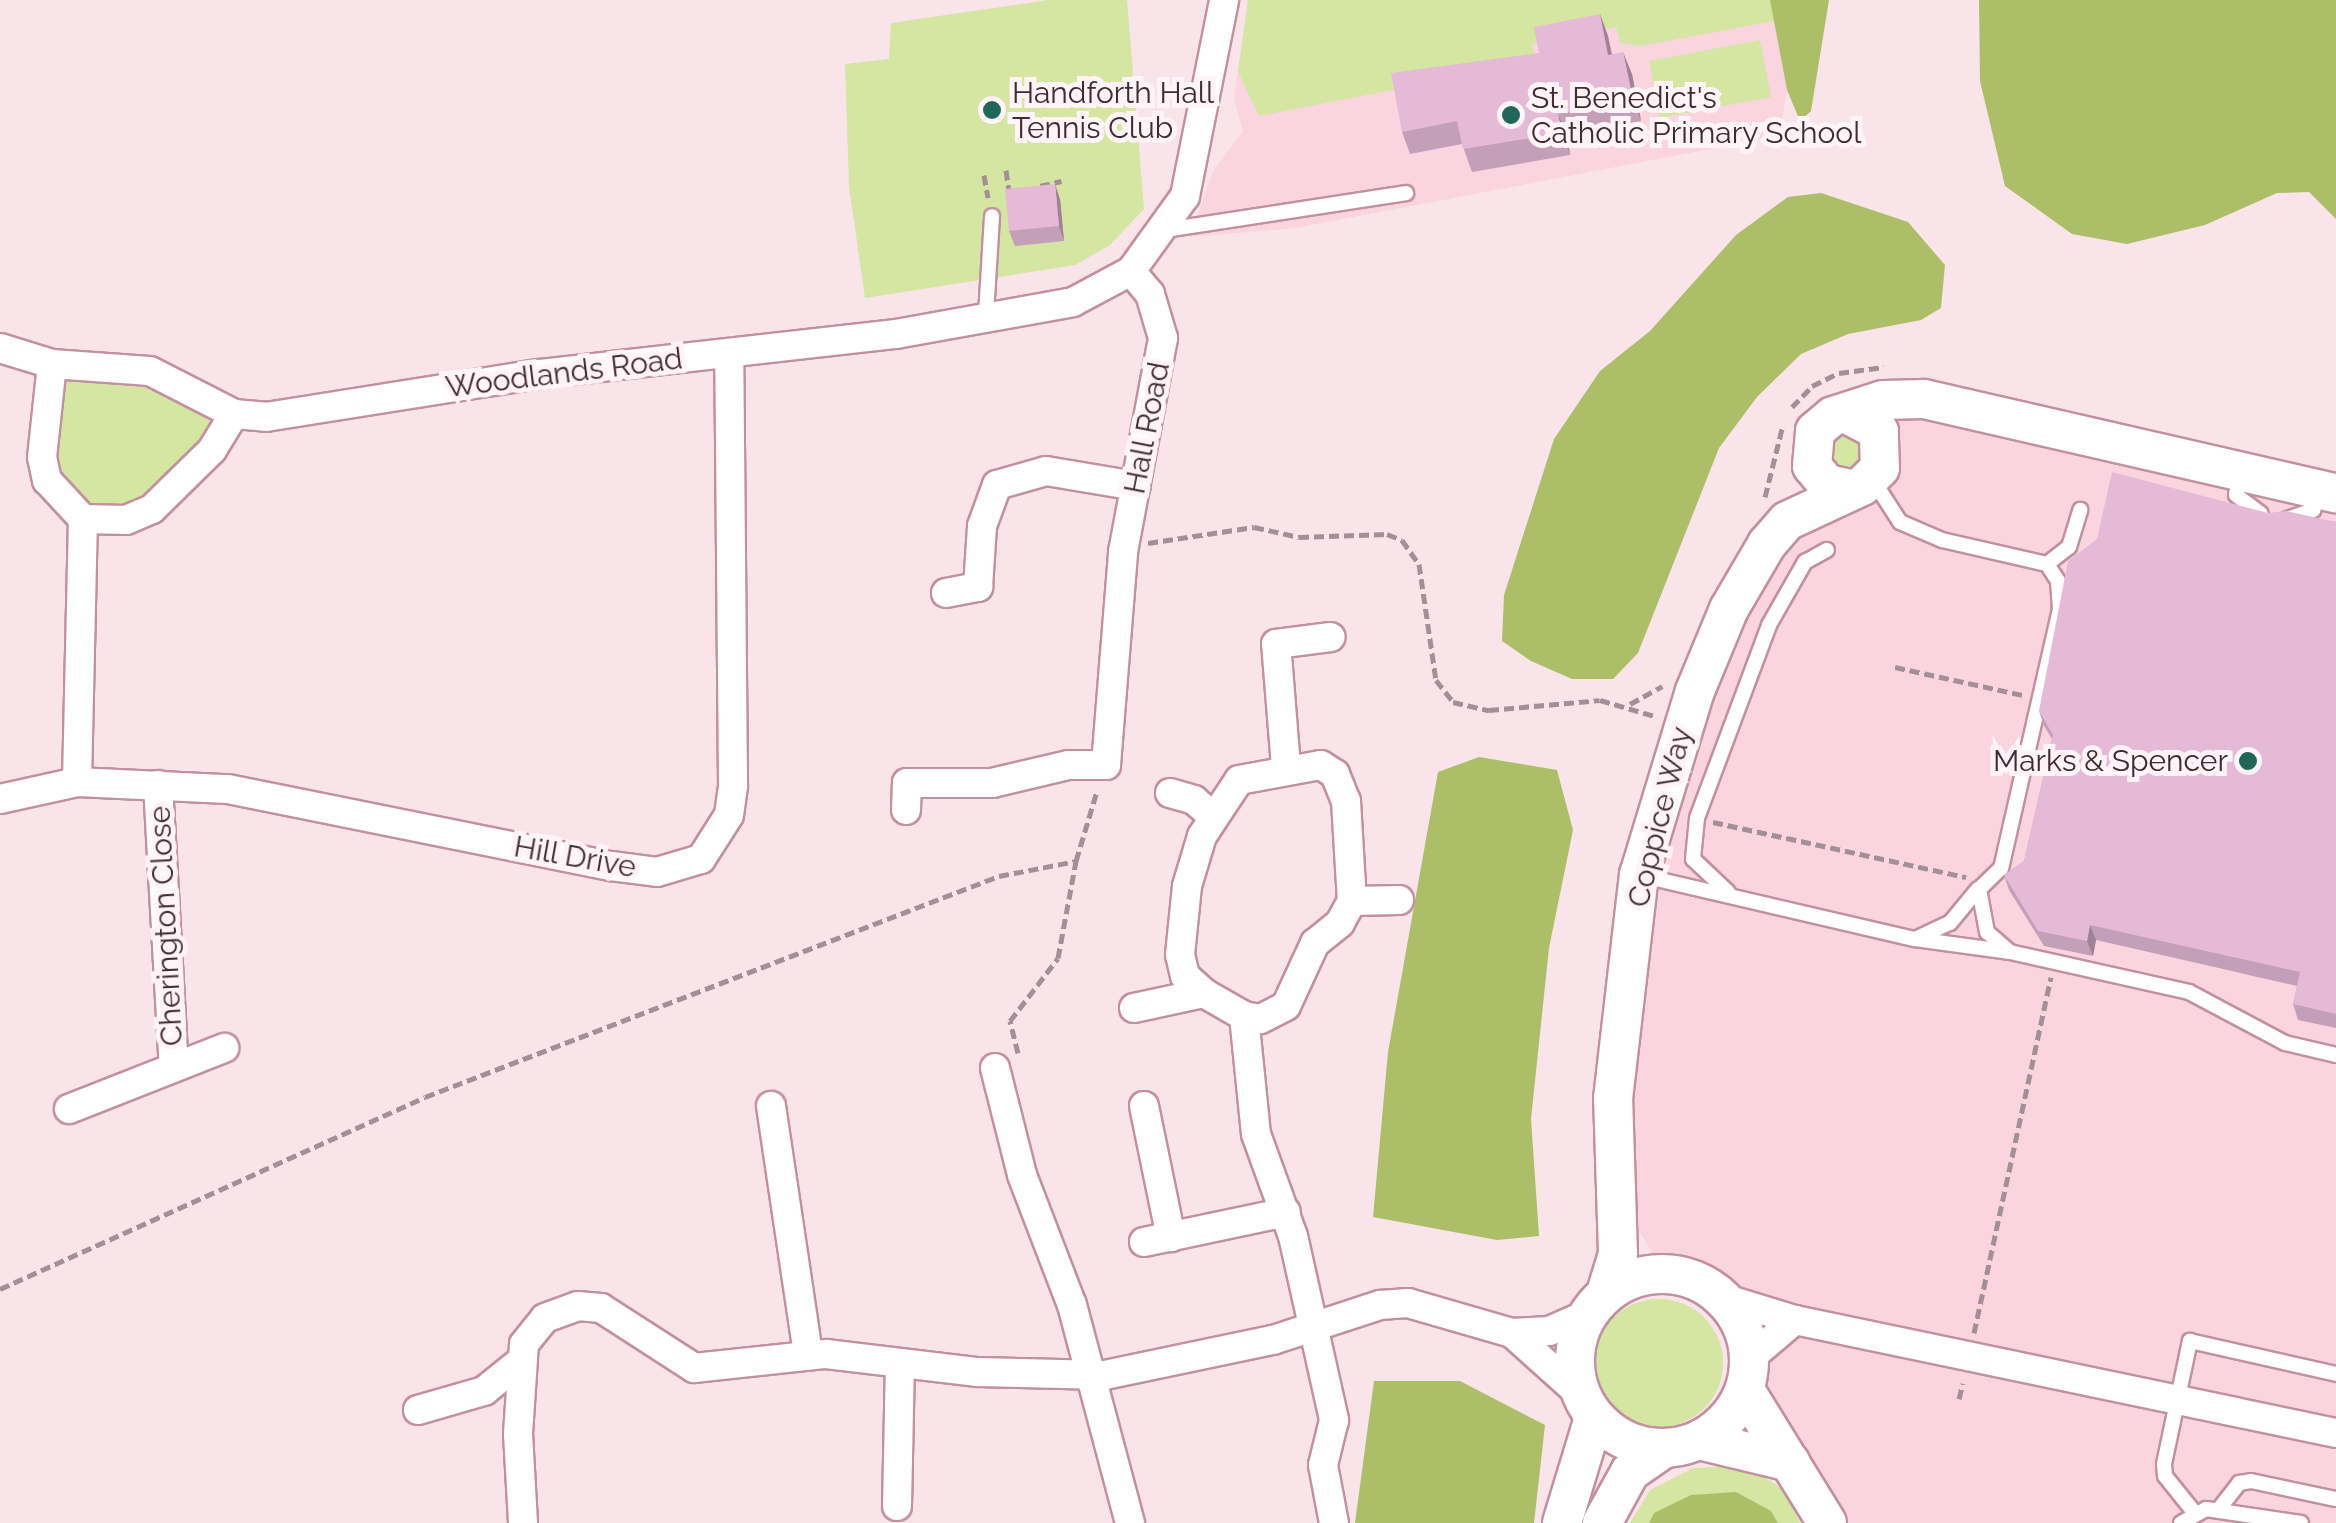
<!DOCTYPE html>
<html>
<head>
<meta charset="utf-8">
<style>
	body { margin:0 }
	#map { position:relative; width:2336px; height:1523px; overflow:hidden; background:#f9e4ea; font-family:Raleway,sans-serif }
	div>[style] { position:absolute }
	.built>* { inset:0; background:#fad5e0 }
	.green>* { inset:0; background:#d5e5a2 }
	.round { border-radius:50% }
	.forest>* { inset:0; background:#acbe68 }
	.path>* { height:5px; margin-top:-2.5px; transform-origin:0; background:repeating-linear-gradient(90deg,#a38f95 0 10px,transparent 0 15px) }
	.roads { filter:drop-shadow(2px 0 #c1919f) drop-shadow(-2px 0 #c1919f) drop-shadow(0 2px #c1919f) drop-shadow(0 -2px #c1919f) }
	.lane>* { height:14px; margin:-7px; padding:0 7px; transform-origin:7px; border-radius:7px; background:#fff }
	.street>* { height:28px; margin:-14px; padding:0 14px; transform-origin:14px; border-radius:14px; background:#fff }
	.secondary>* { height:38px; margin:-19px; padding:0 19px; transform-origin:19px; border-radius:19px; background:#fff }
	.secondary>.ring { margin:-19px; padding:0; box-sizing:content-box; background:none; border:38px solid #fff; border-radius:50% }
	.wall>* { inset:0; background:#c4a0b8 }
	.shaded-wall>* { inset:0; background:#a08296 }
	.building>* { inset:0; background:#e4bad6 }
	.dots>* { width:28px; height:28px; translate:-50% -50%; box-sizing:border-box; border:5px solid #fff4f7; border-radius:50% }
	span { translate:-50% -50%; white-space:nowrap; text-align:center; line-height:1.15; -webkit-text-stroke:10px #fff4f7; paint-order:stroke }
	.poi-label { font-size:30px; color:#3f2b31 }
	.left { translate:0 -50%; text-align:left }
	.right { translate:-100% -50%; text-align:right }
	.street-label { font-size:30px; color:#3f2b31 }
</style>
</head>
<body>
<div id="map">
	<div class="built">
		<i style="clip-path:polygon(1248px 0,1770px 0,1787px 90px,1779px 136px,1296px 228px,1190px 237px,1213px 171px,1243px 131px,1234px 99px)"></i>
		<i style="clip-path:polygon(1905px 409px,2109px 445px,2224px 488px,2336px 513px,2336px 1523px,1827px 1523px,1745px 1390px,1749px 1347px,1735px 1314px,1708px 1287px,1673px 1274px,1656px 1259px,1620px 1199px,1639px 875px,1767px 544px,1855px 487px,1874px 415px)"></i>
	</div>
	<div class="green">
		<i style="clip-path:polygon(1048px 0,1127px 0,1144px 209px,1110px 245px,1075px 265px,865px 298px,849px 187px,845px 64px,889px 59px,891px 23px)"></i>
		<i style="clip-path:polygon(1248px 0,1770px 0,1774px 21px,1641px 46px,1620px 43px,1616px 27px,1532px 44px,1536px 62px,1259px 116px,1238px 72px)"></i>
		<i style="clip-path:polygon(1760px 40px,1771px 97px,1660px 118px,1649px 61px)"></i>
		<i style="clip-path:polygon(52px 364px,116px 364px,234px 414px,126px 520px,61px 501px,48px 408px)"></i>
		<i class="round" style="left:1832px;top:435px;width:32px;height:32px"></i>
		<i class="round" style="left:1595px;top:1299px;width:128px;height:128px"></i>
		<i style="clip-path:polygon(1747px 1466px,1784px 1490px,1800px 1523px,1778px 1523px,1771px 1511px,1654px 1513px,1649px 1523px,1630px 1523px,1650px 1490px,1693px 1468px)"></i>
	</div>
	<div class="forest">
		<i style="clip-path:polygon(1770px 0,1829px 0,1811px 111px,1800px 121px,1787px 90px)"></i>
		<i style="clip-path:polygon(1979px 0,2336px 0,2336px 219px,2309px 192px,2277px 193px,2205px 225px,2127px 244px,2072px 234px,2005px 186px,1980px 81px)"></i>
		<i style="clip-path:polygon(1821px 193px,1908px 222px,1945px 265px,1941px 308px,1921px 320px,1848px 334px,1801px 354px,1757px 397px,1719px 448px,1638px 653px,1613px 679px,1572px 679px,1531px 661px,1502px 641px,1504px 595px,1554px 439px,1600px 371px,1650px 331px,1736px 235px,1788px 197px)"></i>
		<i style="clip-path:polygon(1479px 757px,1557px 770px,1573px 830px,1549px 948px,1531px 1119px,1539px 1236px,1497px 1240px,1373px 1217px,1388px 1052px,1438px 772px)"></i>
		<i style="clip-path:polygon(1374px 1381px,1460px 1381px,1545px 1425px,1534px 1523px,1355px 1523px)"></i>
		<i style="clip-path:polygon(1736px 1492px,1771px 1511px,1778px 1523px,1649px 1523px,1654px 1513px,1691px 1495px)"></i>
	</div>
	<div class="path">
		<i style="left:1006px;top:170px;width:22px;rotate:82deg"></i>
		<i style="left:984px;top:175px;width:23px;rotate:80deg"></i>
		<i style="left:1040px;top:186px;width:22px;rotate:-13deg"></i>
		<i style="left:1792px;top:407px;width:29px;rotate:-46deg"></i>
		<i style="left:1812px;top:386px;width:30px;rotate:-26deg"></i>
		<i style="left:1839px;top:373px;width:45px;rotate:-7.6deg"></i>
		<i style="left:1765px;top:497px;width:74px;rotate:-76deg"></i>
		<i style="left:1148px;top:543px;width:107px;rotate:-8.6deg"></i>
		<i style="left:1254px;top:527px;width:46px;rotate:12.5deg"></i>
		<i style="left:1299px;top:537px;width:88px;rotate:-2deg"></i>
		<i style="left:1387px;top:534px;width:16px;rotate:22deg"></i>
		<i style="left:1402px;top:540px;width:29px;rotate:55deg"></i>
		<i style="left:1419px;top:564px;width:117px;rotate:81.7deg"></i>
		<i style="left:1436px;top:680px;width:28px;rotate:52deg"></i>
		<i style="left:1453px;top:702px;width:37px;rotate:13deg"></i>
		<i style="left:1489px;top:710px;width:111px;rotate:-5.1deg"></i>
		<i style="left:1600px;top:700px;width:60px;rotate:16.3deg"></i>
		<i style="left:1895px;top:667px;width:130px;rotate:12.4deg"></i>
		<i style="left:1630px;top:704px;width:37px;rotate:-29deg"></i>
		<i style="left:1713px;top:822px;width:259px;rotate:12.3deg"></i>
		<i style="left:1018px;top:1053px;width:33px;rotate:-104deg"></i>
		<i style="left:1010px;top:1021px;width:79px;rotate:-52.7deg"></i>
		<i style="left:1058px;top:958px;width:99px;rotate:-79.5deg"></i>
		<i style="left:1076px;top:861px;width:73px;rotate:-73.3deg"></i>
		<i style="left:0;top:1289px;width:466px;rotate:-24.3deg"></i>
		<i style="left:425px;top:1097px;width:615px;rotate:-21.06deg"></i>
		<i style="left:999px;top:876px;width:78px;rotate:-11deg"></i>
		<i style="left:1974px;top:1333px;width:364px;rotate:-77.8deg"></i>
		<i style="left:1959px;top:1399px;width:16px;rotate:-76deg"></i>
	</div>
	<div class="roads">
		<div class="lane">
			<i style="left:1165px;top:230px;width:244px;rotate:-8.7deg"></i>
			<i style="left:986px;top:315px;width:99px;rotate:-86.5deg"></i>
			<i style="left:2240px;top:474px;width:21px;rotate:101deg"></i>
			<i style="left:2236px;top:495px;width:31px;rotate:37deg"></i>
			<i style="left:1873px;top:480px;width:50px;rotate:57.3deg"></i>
			<i style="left:1900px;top:522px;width:46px;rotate:23.2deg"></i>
			<i style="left:1942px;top:540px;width:108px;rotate:12.9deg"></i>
			<i style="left:2047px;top:564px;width:20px;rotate:57deg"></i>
			<i style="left:2058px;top:581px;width:28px;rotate:86deg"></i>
			<i style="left:2060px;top:609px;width:266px;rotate:102.8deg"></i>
			<i style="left:2001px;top:868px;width:30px;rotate:136deg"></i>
			<i style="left:1979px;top:889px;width:44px;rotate:79.5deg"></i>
			<i style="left:1987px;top:932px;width:30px;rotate:41deg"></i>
			<i style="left:2287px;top:519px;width:28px;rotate:-19deg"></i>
			<i style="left:2313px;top:510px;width:21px;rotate:-76deg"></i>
			<i style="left:2047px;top:564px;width:28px;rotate:-38deg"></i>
			<i style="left:2069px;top:547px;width:39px;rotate:-73deg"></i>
			<i style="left:1639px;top:875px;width:283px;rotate:13.1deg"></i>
			<i style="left:1915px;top:939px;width:96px;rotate:7.8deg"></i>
			<i style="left:2010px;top:952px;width:183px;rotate:12.6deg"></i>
			<i style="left:2189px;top:992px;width:109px;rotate:28deg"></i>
			<i style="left:2285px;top:1043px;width:52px;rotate:13.2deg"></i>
			<i style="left:1728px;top:892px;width:48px;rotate:-136.7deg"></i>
			<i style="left:1693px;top:859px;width:41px;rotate:-84.4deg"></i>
			<i style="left:1697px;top:818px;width:206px;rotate:-69.5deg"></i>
			<i style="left:1769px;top:625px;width:73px;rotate:-60.3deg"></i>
			<i style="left:1805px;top:562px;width:25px;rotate:-29deg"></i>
			<i style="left:1915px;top:939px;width:38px;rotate:-25deg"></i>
			<i style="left:1950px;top:923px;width:44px;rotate:-50.5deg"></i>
			<i style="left:2219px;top:1509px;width:33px;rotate:-52deg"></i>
			<i style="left:2239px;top:1483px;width:12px;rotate:-9deg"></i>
			<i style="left:2251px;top:1481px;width:87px;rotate:12deg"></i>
			<i style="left:2194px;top:1512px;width:46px;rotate:-128.9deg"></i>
			<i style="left:2165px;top:1476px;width:12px;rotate:-95deg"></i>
			<i style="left:2164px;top:1464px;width:126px;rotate:-78.1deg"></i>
			<i style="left:2190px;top:1341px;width:150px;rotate:12.7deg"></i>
			<i style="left:2181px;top:1523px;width:29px;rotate:-29deg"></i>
			<i style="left:2206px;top:1509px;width:96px;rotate:8.4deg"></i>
		</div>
		<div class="street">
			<i style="left:0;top:348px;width:54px;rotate:17.1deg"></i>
			<i style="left:52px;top:364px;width:98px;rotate:4.1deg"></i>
			<i style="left:150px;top:371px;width:94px;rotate:27.1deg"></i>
			<i style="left:234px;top:414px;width:32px;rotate:5deg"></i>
			<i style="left:266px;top:417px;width:276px;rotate:-9deg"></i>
			<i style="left:539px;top:374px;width:359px;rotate:-6.4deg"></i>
			<i style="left:896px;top:334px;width:180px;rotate:-10.2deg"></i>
			<i style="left:1073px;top:302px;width:66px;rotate:-28.1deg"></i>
			<i style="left:1131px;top:271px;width:92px;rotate:-54.2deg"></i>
			<i style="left:1185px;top:196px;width:200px;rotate:-78.7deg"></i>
			<i style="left:52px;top:364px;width:94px;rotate:96.1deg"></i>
			<i style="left:42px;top:457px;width:24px;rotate:78deg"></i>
			<i style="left:47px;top:480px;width:53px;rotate:47.3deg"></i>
			<i style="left:83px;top:519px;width:43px;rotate:1.3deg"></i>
			<i style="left:126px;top:520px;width:28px;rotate:-23deg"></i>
			<i style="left:152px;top:509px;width:84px;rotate:-44.5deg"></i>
			<i style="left:212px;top:450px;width:42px;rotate:-58.6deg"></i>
			<i style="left:946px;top:593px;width:33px;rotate:-11deg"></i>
			<i style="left:978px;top:587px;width:61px;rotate:-86.2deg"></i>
			<i style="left:982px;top:526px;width:44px;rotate:-69.9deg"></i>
			<i style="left:997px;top:485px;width:51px;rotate:-15.9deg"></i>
			<i style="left:1046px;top:471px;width:91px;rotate:9.5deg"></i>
			<i style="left:1321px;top:765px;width:17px;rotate:33deg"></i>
			<i style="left:1335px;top:774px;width:29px;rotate:68deg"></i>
			<i style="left:1346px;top:801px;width:100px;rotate:86.6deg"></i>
			<i style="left:1352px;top:901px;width:25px;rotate:119deg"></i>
			<i style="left:1340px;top:923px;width:32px;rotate:141deg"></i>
			<i style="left:1315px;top:943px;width:69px;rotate:114.7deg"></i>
			<i style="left:1286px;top:1006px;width:29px;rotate:153deg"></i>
			<i style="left:1260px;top:1019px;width:16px;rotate:-169deg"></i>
			<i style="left:1244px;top:1016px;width:46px;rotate:-150.1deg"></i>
			<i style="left:1204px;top:993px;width:25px;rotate:-138deg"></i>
			<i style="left:1185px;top:976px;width:22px;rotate:-103deg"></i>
			<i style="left:1180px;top:955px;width:69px;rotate:-84.2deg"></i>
			<i style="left:1187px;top:886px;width:52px;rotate:-73.3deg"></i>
			<i style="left:1202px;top:836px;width:67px;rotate:-56.5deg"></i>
			<i style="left:1239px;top:780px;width:83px;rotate:-10.4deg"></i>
			<i style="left:1286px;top:767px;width:123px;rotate:-94.6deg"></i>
			<i style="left:1276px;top:644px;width:55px;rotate:-7.3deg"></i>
			<i style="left:77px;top:782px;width:263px;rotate:-88.7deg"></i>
			<i style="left:158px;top:785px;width:282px;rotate:86.8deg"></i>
			<i style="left:1170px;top:793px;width:25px;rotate:16deg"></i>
			<i style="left:1194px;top:800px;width:23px;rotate:41deg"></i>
			<i style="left:0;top:799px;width:79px;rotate:-12.4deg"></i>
			<i style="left:77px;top:782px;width:151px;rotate:2.7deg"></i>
			<i style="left:228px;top:789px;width:391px;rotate:11.4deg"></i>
			<i style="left:611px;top:866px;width:46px;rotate:7.4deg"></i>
			<i style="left:657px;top:872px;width:46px;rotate:-16.5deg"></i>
			<i style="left:701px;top:859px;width:52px;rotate:-57.5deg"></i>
			<i style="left:729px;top:815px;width:30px;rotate:-82deg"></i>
			<i style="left:733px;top:785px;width:431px;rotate:-90.5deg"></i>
			<i style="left:906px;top:810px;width:27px;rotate:-88deg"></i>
			<i style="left:907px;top:783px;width:85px"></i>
			<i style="left:992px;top:783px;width:79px;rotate:-13.2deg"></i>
			<i style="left:1069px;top:765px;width:37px"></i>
			<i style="left:1106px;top:765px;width:214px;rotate:-85.4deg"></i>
			<i style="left:1123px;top:552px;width:218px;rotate:-79.4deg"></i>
			<i style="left:1163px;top:338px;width:46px;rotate:-106.5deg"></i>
			<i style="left:1150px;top:294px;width:30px;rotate:-130deg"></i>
			<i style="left:1352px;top:901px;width:47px;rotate:-1.2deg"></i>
			<i style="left:1134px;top:1008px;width:72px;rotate:-12.1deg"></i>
			<i style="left:1244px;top:1016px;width:119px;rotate:84.2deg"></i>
			<i style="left:1256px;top:1134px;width:109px;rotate:70.1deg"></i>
			<i style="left:1293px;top:1236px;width:189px;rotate:77.4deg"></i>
			<i style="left:1334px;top:1420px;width:46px;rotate:103.7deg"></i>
			<i style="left:1323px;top:1465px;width:59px;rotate:79.3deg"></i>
			<i style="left:995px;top:1068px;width:110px;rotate:75.8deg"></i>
			<i style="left:1022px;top:1175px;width:139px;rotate:69deg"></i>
			<i style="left:1072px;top:1305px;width:226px;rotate:75.1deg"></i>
			<i style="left:771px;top:1106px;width:252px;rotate:81.5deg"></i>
			<i style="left:1144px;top:1106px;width:134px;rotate:78.4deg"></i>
			<i style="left:69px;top:1109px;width:167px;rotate:-21.5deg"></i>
			<i style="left:1144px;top:1242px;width:145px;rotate:-11.9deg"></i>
			<i style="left:1723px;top:1298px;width:75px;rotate:17deg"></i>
			<i style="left:1795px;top:1320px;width:553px;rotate:11.8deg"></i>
			<i style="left:1512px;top:1333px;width:37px;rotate:-3deg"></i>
			<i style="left:1549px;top:1331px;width:43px;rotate:-23.6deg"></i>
			<i style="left:1750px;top:1358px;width:59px;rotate:-40.2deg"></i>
			<i style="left:418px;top:1410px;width:69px;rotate:-16.1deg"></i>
			<i style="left:484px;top:1391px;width:48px;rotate:-39deg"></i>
			<i style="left:897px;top:1506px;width:141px;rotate:-88.8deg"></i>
			<i style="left:523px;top:1523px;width:89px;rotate:-93.2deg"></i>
			<i style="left:518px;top:1434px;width:90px;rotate:-86.2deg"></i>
			<i style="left:524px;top:1344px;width:33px;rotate:-51deg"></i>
			<i style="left:545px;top:1318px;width:35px;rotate:-20deg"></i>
			<i style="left:578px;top:1306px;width:23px;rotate:5deg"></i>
			<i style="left:601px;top:1308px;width:111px;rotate:32.8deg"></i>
			<i style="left:694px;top:1368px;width:133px;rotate:-6.1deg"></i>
			<i style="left:826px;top:1354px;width:153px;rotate:6.8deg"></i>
			<i style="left:978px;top:1372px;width:127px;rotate:1.4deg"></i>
			<i style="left:1105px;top:1375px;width:172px;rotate:-11.8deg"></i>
			<i style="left:1273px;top:1340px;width:113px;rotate:-18.1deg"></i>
			<i style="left:1380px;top:1305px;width:28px;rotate:-4deg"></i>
			<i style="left:1408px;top:1303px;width:108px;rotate:16.1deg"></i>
			<i style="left:1512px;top:1333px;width:91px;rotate:41.9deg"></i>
		</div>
		<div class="secondary">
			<i style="left:1851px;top:489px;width:25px;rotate:-168deg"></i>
			<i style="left:1827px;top:484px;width:23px;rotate:-130deg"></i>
			<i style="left:1812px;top:466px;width:35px;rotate:-85deg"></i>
			<i style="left:1815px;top:431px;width:23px;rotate:-40deg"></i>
			<i style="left:1833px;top:416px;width:52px;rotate:-17.7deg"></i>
			<i style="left:1883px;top:400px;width:41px;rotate:-1.4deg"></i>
			<i style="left:1924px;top:399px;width:423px;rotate:12.9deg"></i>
			<i class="ring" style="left:1575px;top:1274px;width:136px;height:136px"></i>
			<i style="left:1606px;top:1293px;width:41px;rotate:-72.9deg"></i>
			<i style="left:1618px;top:1254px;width:155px;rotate:-91.8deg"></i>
			<i style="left:1613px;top:1099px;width:226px;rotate:-83.4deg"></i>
			<i style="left:1639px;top:875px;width:192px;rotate:-73.1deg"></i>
			<i style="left:1695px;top:691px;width:89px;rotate:-67.5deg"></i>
			<i style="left:1729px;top:609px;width:75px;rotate:-59.7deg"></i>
			<i style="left:1767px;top:544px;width:30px;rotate:-49deg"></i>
			<i style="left:1787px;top:521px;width:83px;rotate:-25deg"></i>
			<i style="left:1862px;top:486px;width:25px;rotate:-45deg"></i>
			<i style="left:1880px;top:468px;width:37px;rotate:-92deg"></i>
			<i style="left:1879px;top:431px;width:38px;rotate:-152deg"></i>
			<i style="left:1745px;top:1390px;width:156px;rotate:58.3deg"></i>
			<i style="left:1699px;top:1440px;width:94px;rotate:13.6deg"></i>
			<i style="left:1562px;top:1523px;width:110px;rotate:-73.1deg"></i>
			<i style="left:1602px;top:1523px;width:58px;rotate:-61.2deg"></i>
			<i style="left:1630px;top:1472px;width:39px;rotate:-35deg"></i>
		</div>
	</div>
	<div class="wall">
		<i style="clip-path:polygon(1600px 14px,1608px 36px,1612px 54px,1632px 74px,1641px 121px,1567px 136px,1570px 155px,1472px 172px,1462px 144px,1410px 154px,1402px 132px,1539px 53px)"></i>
		<i style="clip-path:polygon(1060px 199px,1064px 241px,1015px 246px,1009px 231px)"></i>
		<i style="clip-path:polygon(2268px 513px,2336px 522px,2336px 1028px,2298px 1020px,2293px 1004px,2297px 986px,2096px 940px,2093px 956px,2044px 946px,2009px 890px,2004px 875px,2024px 861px,2052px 739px,2044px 726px,2039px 711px)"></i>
	</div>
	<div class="shaded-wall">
		<i style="clip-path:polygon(1600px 14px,1608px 36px,1616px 78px,1608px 55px)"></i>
		<i style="clip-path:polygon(1623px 52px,1632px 74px,1641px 121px,1633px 99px)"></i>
		<i style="clip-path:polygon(1558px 114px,1567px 136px,1570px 155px,1562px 133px)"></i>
		<i style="clip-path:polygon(1055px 184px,1060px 199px,1064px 241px,1059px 226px)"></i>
		<i style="clip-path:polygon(2090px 925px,2096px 940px,2093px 956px,2087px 941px)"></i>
	</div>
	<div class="building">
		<i style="clip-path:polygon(1600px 14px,1608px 55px,1623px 52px,1633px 99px,1558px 114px,1562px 133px,1463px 149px,1457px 121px,1402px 132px,1391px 73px,1539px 53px,1534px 27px)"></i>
		<i style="clip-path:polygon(1055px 184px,1059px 226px,1009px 231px,1005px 189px)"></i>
		<i style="clip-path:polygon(2112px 472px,2268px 513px,2286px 511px,2336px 522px,2336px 1014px,2293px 1004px,2300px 972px,2090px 925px,2087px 941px,2038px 931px,2004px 875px,2024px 861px,2053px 735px,2039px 711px,2068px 561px,2097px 539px)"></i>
	</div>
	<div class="dots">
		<i style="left:992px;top:110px;background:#20665a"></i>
		<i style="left:1511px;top:115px;background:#20665a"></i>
		<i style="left:2248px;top:761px;background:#20665a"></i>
	</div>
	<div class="poi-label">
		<span class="left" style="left:1012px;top:110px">Handforth Hall<br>Tennis Club</span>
		<span class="left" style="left:1531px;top:115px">St. Benedict's<br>Catholic Primary School</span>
		<span class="right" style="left:2228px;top:761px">Marks &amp; Spencer</span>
	</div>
	<div class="street-label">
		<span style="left:564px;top:373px;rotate:-7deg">Woodlands Road</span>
		<span style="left:1147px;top:428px;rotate:-79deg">Hall Road</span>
		<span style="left:1660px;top:817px;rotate:-76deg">Coppice Way</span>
		<span style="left:575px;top:857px;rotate:10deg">Hill Drive</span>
		<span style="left:166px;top:926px;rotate:-93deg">Cherington Close</span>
	</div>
</div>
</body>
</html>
